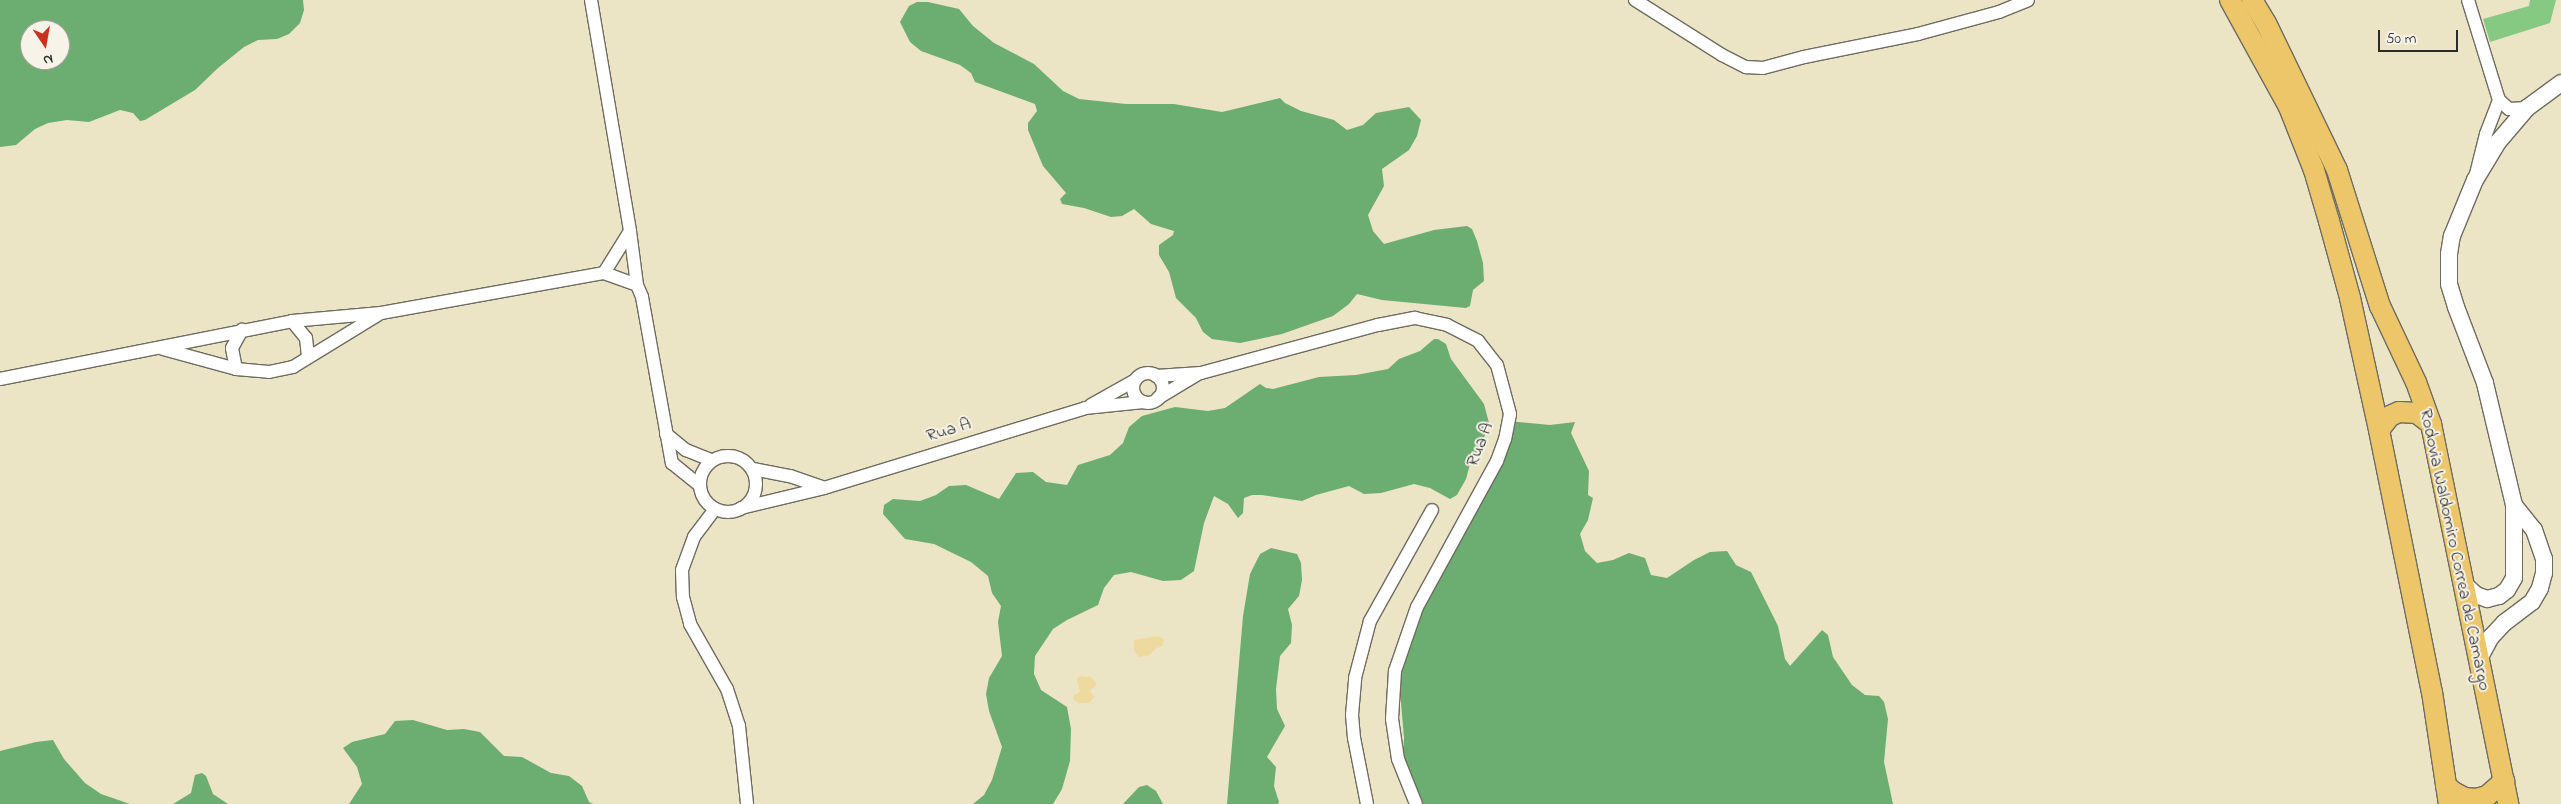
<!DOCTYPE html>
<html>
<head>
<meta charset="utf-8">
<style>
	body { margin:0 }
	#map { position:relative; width:2561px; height:804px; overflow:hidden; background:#ebe4c5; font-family:"Indie Flower",sans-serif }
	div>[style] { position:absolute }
	.green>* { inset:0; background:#85c983 }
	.forest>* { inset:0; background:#6cad71 }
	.sand>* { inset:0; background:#eeda9e }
	.roads { filter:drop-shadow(1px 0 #6e6c61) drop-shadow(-1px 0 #6e6c61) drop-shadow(0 1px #6e6c61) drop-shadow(0 -1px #6e6c61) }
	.minor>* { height:12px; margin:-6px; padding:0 6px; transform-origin:6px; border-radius:6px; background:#fff }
	.minor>.ring { margin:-6px; padding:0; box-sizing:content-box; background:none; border:12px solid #fff; border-radius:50% }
	.tertiary>* { height:16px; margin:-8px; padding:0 8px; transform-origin:8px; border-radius:8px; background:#fff }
	.primary>* { height:20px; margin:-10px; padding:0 10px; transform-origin:10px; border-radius:10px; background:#ecc669 }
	span { translate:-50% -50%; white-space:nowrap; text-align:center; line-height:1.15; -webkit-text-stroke:4px #f7f3e8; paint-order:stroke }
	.street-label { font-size:18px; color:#2b2b2b }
	.north { position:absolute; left:20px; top:20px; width:50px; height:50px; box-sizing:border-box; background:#f7f3e8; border:1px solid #a5a39c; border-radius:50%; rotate:168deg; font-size:14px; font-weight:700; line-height:20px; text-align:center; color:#2b2b2b }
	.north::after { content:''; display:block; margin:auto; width:18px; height:22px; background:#c8321e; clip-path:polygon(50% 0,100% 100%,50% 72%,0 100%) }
	.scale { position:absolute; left:2378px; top:30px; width:80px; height:22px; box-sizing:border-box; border:2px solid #2b2b2b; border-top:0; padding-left:6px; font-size:15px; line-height:18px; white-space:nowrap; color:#2b2b2b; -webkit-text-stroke:4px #f7f3e8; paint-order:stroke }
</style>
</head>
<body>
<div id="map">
	<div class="green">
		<i style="clip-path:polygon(2530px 0,2556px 0,2550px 23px,2490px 42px,2483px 19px,2529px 6px)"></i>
	</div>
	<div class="forest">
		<i style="clip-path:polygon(evenodd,0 0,303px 0,304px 10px,300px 23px,289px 34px,277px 39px,258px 40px,244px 47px,218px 68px,195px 90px,145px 120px,140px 121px,133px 113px,120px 110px,89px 122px,67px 120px,48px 123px,35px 129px,16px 145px,0 147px,0 0,30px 30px,60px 30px,60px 60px,30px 60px,30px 30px)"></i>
		<i style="clip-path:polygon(917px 2px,928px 2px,959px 9px,973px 26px,994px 43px,1034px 64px,1063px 91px,1079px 99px,1126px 104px,1174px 104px,1222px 112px,1280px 98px,1285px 103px,1301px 111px,1334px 120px,1347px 130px,1363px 125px,1376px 113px,1409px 107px,1421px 120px,1417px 136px,1409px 150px,1382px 169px,1384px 186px,1368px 215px,1373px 231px,1384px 244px,1434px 230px,1467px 226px,1472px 229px,1477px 241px,1483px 263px,1484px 281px,1473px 290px,1470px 306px,1466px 308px,1382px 300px,1357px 294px,1349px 304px,1333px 316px,1282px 334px,1240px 343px,1212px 339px,1203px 332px,1196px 318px,1176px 298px,1169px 272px,1159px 255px,1159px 245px,1173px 235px,1174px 231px,1151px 224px,1134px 209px,1122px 216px,1111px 217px,1084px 208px,1062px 204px,1060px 199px,1066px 193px,1043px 166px,1028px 130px,1028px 123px,1037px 111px,1035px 104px,975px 82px,971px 73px,960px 65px,921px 51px,910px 42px,900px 22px,909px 6px)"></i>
		<i style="clip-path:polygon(1434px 339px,1438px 339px,1446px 344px,1451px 359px,1484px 404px,1489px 423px,1482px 444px,1470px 464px,1466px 479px,1457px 495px,1450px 499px,1430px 488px,1414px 484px,1381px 493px,1364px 494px,1349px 486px,1316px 495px,1302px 501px,1262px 495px,1252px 495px,1244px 498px,1243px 513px,1238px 518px,1228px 504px,1214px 496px,1204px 523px,1194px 571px,1181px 580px,1163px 581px,1131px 572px,1114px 575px,1104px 588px,1098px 605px,1067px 620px,1053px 629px,1035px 656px,1034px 674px,1041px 690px,1067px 707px,1071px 729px,1070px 761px,1062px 789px,1053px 804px,973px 804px,984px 795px,992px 780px,1002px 747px,989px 711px,986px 694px,989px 678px,1002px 656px,998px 622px,1001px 606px,992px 593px,988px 576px,971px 562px,934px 544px,905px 539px,883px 514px,884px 505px,893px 499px,920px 501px,936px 495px,949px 486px,966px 485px,999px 499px,1016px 473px,1033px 472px,1046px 482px,1067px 485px,1078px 465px,1110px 455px,1123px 443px,1129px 427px,1142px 416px,1175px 407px,1208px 411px,1225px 408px,1260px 384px,1266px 388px,1273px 389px,1319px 377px,1356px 375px,1388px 369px,1399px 359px,1420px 351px)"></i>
		<i style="clip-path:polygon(1508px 421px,1550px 425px,1575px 422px,1571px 433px,1589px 471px,1588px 495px,1593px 498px,1588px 520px,1580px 534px,1585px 551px,1597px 563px,1613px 560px,1629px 553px,1645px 558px,1651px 575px,1667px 578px,1694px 560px,1710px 552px,1727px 551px,1736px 565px,1751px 572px,1778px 626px,1785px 659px,1790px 666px,1822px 630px,1828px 635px,1833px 657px,1852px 685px,1865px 695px,1879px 696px,1884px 702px,1888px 719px,1884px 762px,1893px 804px,1415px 804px,1403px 754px,1404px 738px,1400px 691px,1401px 662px,1406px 640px,1488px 484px)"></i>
		<i style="clip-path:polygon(1271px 548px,1297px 554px,1301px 563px,1302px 580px,1299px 596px,1288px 609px,1292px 625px,1291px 643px,1280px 656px,1276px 689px,1277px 709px,1285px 726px,1267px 757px,1276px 767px,1274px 786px,1279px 802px,1278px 804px,1227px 804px,1243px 616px,1250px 574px,1260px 554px)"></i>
		<i style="clip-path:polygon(413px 720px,447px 730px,464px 729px,480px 732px,504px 756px,522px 757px,551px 773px,569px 776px,582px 786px,589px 802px,593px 804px,349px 804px,362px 784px,357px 767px,343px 748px,352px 742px,385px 734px,395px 721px)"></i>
		<i style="clip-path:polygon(53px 740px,64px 759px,85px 783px,101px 794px,130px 804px,0 804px,0 751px,36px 742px)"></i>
		<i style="clip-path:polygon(202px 773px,206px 776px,213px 794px,228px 804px,173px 804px,191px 793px,195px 775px)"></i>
		<i style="clip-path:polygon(1147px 785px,1156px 791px,1163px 804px,1123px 804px,1139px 787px)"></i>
	</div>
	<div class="sand">
		<i style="clip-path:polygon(1158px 636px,1164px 639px,1162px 646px,1155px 649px,1150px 655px,1139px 657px,1134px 651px,1134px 640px)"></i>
		<i style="clip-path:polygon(1079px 676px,1091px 677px,1096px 683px,1096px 686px,1090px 690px,1094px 697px,1089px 703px,1078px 703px,1073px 699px,1074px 695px,1080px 692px,1077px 679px)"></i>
	</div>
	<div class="roads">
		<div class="minor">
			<i style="left:591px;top:0;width:234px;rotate:80.4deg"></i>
			<i style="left:630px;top:231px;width:54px;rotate:82.6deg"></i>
			<i style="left:1635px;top:0;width:103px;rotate:32.3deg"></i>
			<i style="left:1722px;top:55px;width:27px;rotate:27deg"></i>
			<i style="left:1746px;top:67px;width:17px;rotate:3deg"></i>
			<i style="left:1763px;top:68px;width:42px;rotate:-15deg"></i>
			<i style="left:1804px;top:57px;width:116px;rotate:-11.4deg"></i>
			<i style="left:1918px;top:34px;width:84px;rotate:-15.2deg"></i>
			<i style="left:1999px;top:12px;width:31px;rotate:-22deg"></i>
			<i style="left:2468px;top:0;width:105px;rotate:72.8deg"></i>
			<i style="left:2499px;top:100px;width:13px;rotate:42deg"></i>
			<i style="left:2509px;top:109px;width:18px;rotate:-3deg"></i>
			<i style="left:2476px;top:174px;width:41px;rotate:-76deg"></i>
			<i style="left:2486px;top:134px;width:36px;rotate:-69deg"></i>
			<i style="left:604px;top:273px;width:49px;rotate:-58.2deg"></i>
			<i style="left:292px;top:321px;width:22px;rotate:51deg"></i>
			<i style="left:306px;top:338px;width:19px;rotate:84deg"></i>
			<i style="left:163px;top:349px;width:76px;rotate:15.3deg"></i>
			<i style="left:236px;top:369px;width:33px;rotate:5deg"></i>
			<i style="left:269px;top:372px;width:25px;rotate:-12deg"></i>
			<i style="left:293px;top:367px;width:100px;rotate:-31.5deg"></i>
			<i style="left:236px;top:369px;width:21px;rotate:-101deg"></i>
			<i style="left:232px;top:348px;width:21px;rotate:-61deg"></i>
			<i class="ring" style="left:1133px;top:373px;width:18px;height:18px"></i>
			<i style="left:1156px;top:376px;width:45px;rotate:-3.8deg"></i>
			<i style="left:1201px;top:373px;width:183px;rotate:-15.2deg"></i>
			<i style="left:1378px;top:325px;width:38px;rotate:-11deg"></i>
			<i style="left:1415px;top:318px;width:33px;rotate:12deg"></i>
			<i style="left:1447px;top:325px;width:35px;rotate:27deg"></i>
			<i style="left:1478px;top:341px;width:31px;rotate:52deg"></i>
			<i style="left:1497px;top:365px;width:51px;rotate:75.1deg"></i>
			<i style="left:1510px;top:414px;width:25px;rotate:101deg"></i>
			<i style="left:1505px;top:439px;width:23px;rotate:110deg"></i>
			<i style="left:1497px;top:461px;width:166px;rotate:118.7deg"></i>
			<i style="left:1417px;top:607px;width:68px;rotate:109deg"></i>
			<i style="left:1395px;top:671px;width:48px;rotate:93.6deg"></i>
			<i style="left:1392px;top:719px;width:40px;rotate:81.5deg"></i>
			<i style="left:1398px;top:759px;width:48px;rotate:68.2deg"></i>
			<i style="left:0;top:379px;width:298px;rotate:-11.2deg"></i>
			<i style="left:292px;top:321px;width:89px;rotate:-5.1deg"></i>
			<i style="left:381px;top:313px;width:227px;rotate:-10.2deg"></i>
			<i style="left:604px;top:273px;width:35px;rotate:20deg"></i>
			<i style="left:637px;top:285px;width:13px;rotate:67deg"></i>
			<i style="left:642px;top:297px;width:169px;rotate:79.8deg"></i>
			<i style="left:672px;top:463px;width:36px;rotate:39deg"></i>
			<i style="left:1158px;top:398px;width:47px;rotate:-31deg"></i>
			<i style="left:1091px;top:405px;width:49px;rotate:-29.2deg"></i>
			<i style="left:666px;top:434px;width:26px;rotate:39deg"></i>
			<i style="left:686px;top:450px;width:27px;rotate:22deg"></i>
			<i class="ring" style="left:700px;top:456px;width:44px;height:44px"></i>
			<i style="left:753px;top:469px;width:38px;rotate:11deg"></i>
			<i style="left:790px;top:476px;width:36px;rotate:19deg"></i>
			<i style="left:741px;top:508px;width:85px;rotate:-13.5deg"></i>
			<i style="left:824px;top:488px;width:273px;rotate:-17deg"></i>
			<i style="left:1085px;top:408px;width:59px;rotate:-5.8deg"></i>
			<i style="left:715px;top:509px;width:35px;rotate:127deg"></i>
			<i style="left:694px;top:537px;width:35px;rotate:110deg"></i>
			<i style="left:682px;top:570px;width:27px;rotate:88deg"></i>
			<i style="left:683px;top:597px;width:28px;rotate:75deg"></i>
			<i style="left:690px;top:624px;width:75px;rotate:60.4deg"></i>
			<i style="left:727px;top:689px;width:39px;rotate:72deg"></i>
			<i style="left:739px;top:726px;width:78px;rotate:84.1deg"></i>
			<i style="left:1367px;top:804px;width:67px;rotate:-101.1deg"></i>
			<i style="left:1354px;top:738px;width:23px;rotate:-95deg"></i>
			<i style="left:1352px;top:715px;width:37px;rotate:-85deg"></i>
			<i style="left:1355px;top:678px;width:59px;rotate:-75.3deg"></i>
			<i style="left:1370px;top:621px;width:127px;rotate:-60.8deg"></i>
		</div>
		<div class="tertiary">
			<i style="left:2462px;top:582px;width:19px;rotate:43deg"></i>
			<i style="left:2476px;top:595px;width:12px;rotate:20deg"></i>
			<i style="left:2487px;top:599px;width:12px;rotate:-14deg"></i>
			<i style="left:2499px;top:596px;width:10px;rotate:-37deg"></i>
			<i style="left:2507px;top:590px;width:14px;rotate:-60deg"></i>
			<i style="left:2514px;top:578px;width:73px;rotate:-90deg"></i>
			<i style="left:2514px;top:505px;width:125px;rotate:-103.4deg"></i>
			<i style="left:2485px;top:383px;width:81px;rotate:-110.9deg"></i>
			<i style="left:2456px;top:307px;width:24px;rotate:-107deg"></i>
			<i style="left:2449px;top:284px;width:30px;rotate:-90deg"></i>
			<i style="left:2449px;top:254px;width:18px;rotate:-81deg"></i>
			<i style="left:2452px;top:236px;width:61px;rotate:-67.7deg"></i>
			<i style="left:2475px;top:180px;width:44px;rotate:-58.8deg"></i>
			<i style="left:2498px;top:142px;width:45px;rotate:-49.5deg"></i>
			<i style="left:2527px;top:108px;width:42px;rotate:-36.3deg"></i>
			<i style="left:2478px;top:661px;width:27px;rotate:-62deg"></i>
			<i style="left:2491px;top:637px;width:19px;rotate:-47deg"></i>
			<i style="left:2504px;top:623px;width:35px;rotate:-37deg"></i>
			<i style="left:2532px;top:602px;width:16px;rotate:-60deg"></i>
			<i style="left:2540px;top:588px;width:16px;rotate:-75deg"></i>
			<i style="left:2544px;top:573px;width:14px;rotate:-90deg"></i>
			<i style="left:2544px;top:559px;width:31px;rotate:-109deg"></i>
			<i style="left:2534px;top:530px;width:32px;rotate:-129deg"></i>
		</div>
		<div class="primary">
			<i style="left:2230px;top:0;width:122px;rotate:61.1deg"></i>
			<i style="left:2289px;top:107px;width:68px;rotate:68.4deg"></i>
			<i style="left:2314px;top:170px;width:53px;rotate:73.6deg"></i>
			<i style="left:2329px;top:221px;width:80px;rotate:74.7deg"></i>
			<i style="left:2350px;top:298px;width:135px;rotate:77.6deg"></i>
			<i style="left:2379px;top:430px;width:267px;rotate:78.6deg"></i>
			<i style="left:2432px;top:692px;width:113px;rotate:81.4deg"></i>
			<i style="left:2252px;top:0;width:27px;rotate:59deg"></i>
			<i style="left:2266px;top:23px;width:163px;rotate:64.2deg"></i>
			<i style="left:2337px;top:170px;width:143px;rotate:72.5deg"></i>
			<i style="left:2380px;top:306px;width:84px;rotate:64.7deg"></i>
			<i style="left:2416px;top:382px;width:45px;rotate:70.3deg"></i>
			<i style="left:2431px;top:424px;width:388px;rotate:78.5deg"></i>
			<i style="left:2379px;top:430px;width:18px;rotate:-52deg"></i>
			<i style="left:2390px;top:416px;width:10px;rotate:-24deg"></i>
			<i style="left:2399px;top:412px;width:18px;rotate:3deg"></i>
			<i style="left:2417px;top:413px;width:18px;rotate:38deg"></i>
			<i style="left:2446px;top:786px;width:11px;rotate:38deg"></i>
			<i style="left:2455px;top:793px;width:11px;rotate:27deg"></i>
			<i style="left:2465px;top:798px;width:11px;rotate:5deg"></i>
			<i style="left:2476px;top:799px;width:11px;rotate:-15deg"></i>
			<i style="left:2487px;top:796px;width:23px;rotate:-41deg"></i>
		</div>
	</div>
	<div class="street-label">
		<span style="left:949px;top:431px;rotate:-17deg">Rua A</span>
		<span style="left:1481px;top:445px;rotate:-69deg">Rua A</span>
		<span style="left:2454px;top:550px;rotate:78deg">Rodovia Waldomiro Correa de Camargo</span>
	</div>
	<div class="north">N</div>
	<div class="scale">50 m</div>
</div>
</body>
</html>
